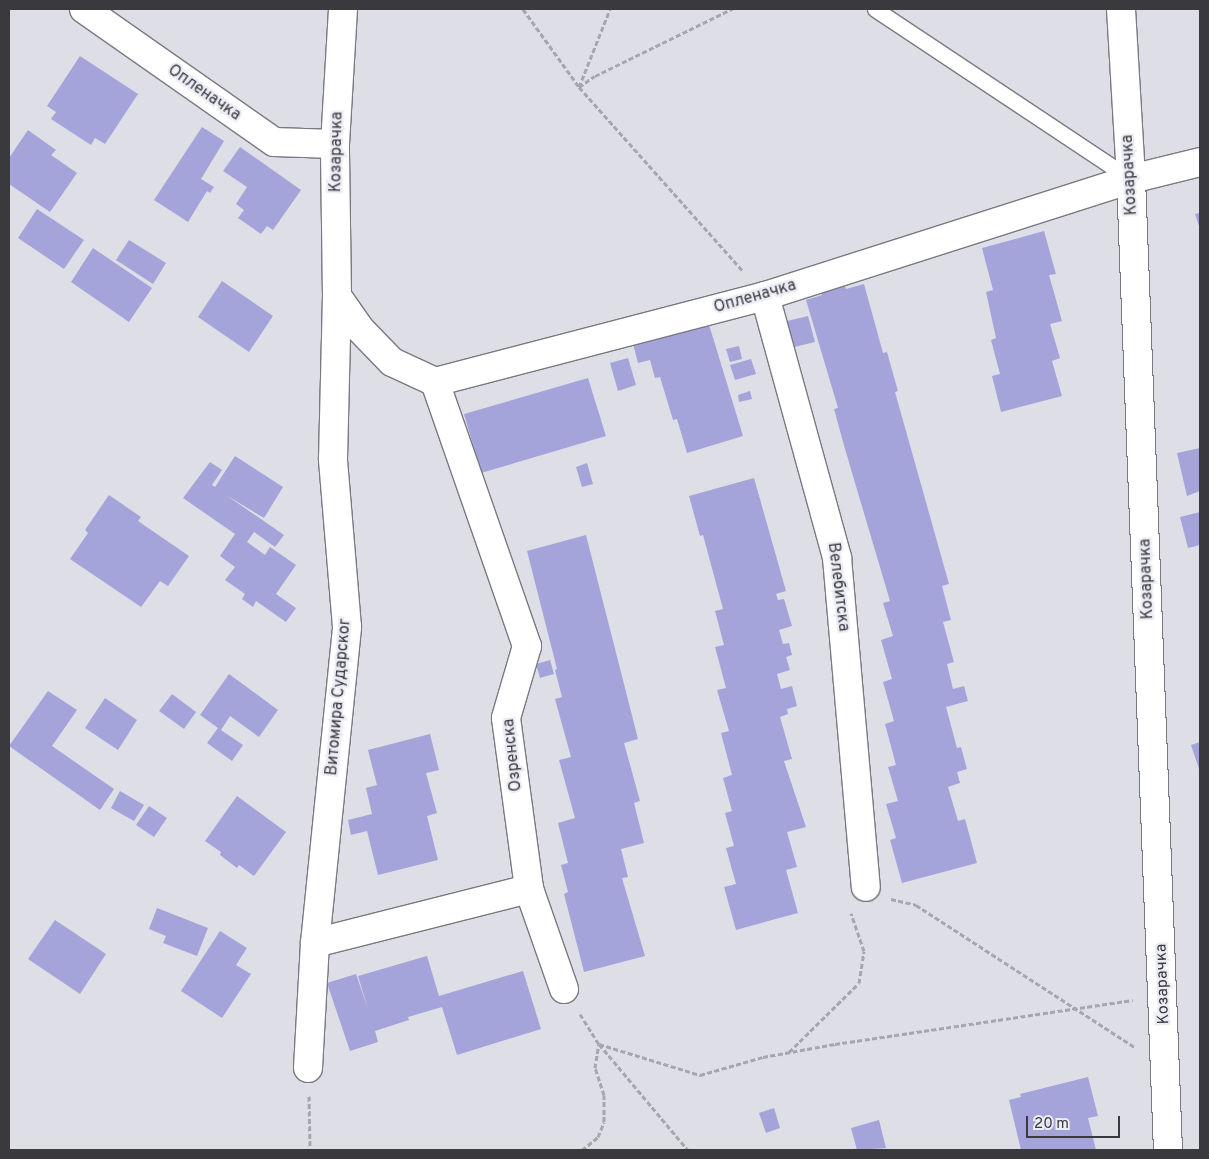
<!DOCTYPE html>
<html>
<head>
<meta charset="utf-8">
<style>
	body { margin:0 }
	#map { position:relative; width:1209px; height:1159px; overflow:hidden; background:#dedee7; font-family:Overpass,sans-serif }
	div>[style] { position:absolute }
	.building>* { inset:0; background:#a4a4da }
	.path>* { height:3px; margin-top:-1.5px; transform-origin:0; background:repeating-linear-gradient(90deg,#a6a6ad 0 5px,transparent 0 7.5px) }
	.roads { filter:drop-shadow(1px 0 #797981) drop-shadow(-1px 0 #797981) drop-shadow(0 1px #797981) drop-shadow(0 -1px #797981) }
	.service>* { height:15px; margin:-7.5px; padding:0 7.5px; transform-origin:7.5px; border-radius:7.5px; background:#fff }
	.minor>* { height:28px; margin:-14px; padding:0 14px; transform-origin:14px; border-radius:14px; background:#fff }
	span { translate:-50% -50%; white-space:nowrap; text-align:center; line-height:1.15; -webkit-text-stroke:4.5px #ebecf4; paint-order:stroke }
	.street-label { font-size:16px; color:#3a3a3e }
	.frame { position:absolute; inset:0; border:10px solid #3a3a3e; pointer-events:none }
	.scale { position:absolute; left:1026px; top:1116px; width:94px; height:22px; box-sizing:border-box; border:2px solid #3a3a3e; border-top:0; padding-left:6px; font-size:15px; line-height:18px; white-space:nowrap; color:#3a3a3e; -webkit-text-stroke:4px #ebecf4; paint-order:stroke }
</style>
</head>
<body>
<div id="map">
	<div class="building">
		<i style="clip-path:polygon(80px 56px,138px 94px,105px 144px,95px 138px,91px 145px,51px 119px,56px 112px,47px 106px)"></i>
		<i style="clip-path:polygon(202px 127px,224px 141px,201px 179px,214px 187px,210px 193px,207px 191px,188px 222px,154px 200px)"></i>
		<i style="clip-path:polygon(28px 130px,56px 150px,51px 155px,77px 173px,50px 212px,9px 184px,9px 158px)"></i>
		<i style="clip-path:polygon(240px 147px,301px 190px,273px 230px,267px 226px,261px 234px,238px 218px,244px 210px,236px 204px,247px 187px,223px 171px)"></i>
		<i style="clip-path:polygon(37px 209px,84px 240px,64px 269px,18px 238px)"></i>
		<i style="clip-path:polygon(1200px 213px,1200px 229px,1195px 214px)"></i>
		<i style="clip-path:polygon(1044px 231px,1056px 274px,1049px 275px,1062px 321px,1050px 324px,1060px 358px,1052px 361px,1062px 396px,1001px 412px,992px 376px,1000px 374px,991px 340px,996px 338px,986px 292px,993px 290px,982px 248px)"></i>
		<i style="clip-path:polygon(129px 240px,166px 263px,153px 284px,116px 260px)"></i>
		<i style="clip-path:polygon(93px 248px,152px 288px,129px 322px,71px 282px)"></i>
		<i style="clip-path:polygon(222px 281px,273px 316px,249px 352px,198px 317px)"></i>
		<i style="clip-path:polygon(844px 283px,846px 289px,864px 284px,883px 353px,887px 352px,898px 391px,895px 392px,949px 584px,942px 586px,951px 620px,943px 622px,954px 662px,947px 664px,953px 689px,964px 686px,968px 701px,946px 707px,957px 748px,961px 747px,967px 769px,957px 772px,960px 783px,948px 787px,958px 821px,965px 819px,977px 863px,902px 883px,890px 840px,896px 838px,886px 804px,898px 801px,888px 767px,896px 765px,885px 724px,894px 721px,883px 682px,892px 679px,881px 640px,893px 636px,883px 603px,890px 601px,845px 449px,834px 409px,838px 408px,806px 300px,822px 295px,820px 289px)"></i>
		<i style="clip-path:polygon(808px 316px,815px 342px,786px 349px,779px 323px)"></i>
		<i style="clip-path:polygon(707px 318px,743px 436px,687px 453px,677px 419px,673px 420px,660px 377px,655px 378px,650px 360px,638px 363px,632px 340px)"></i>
		<i style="clip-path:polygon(739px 346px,742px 359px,730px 362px,726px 349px)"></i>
		<i style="clip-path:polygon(628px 358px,636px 385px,618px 391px,610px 363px)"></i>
		<i style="clip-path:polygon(751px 359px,756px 374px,735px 380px,730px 365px)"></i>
		<i style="clip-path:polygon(588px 378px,606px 436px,481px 473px,464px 414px)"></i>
		<i style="clip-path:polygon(750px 391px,752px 399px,739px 402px,738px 395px)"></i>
		<i style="clip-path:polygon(1200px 448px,1200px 491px,1187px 496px,1177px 453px)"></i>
		<i style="clip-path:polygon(235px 456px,283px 487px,264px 518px,226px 495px,284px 535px,275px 547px,254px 532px,247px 542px,265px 555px,270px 547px,296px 565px,276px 594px,296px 608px,286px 622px,256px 601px,253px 607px,242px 599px,245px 594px,225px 580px,235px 567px,220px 556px,235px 534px,183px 498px,210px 462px,222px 470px,212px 485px,215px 487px)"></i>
		<i style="clip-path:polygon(587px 463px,593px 484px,582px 487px,576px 467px)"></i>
		<i style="clip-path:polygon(754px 478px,786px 591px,776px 594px,778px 600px,784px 599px,792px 626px,779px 630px,783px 644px,789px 643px,792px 655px,786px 657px,790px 670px,777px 674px,781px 689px,792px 686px,797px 706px,787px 709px,788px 714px,780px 717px,792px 759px,784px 761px,806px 827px,787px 832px,797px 867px,786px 870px,798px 913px,736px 930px,724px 887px,736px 884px,726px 848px,734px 846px,725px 813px,732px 811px,723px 778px,732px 775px,721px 733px,729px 731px,717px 690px,726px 688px,715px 647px,724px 645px,715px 611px,723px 609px,703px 535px,700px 536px,689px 496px)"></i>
		<i style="clip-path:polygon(109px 495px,141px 517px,138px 521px,189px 556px,168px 586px,160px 581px,141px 607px,70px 559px,88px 533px,85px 530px)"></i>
		<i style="clip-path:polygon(1200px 512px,1200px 545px,1188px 548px,1180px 517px)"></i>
		<i style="clip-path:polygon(586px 535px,638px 739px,624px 743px,640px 801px,634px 803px,644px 843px,621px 849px,628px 877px,622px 878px,645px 956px,584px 972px,564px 894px,568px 892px,561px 865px,568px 863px,558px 823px,575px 818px,559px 760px,571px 757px,555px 699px,562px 697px,555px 670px,557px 669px,527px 551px)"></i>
		<i style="clip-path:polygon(550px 660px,554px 674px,540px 678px,536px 664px)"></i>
		<i style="clip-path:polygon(229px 674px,278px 710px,259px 737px,230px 716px,221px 730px,243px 745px,232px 761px,207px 743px,218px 728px,200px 715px)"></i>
		<i style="clip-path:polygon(48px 691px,77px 710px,52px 746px,114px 789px,100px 810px,9px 746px)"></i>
		<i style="clip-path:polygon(172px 694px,196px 712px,184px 729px,159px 711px)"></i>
		<i style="clip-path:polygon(105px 698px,137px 720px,118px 750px,85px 728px)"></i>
		<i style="clip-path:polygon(430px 734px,439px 770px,426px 773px,437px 813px,427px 816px,438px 860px,378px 875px,367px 831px,351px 835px,348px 820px,372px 814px,366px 788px,377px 785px,368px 750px)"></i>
		<i style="clip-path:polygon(1200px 742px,1200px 772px,1191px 745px)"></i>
		<i style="clip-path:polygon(120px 791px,144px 805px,134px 821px,111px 808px)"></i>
		<i style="clip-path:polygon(237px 796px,286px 832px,254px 876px,239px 865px,237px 868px,220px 855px,221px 852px,205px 841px)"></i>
		<i style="clip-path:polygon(149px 806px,167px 818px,154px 837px,136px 825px)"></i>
		<i style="clip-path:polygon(157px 908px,208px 928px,197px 956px,163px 943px,166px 936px,149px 929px)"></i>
		<i style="clip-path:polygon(55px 920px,106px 954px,80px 994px,28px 959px)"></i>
		<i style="clip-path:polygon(220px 931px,247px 948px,236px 965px,251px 974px,222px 1018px,181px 991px)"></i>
		<i style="clip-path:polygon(427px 956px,439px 996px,523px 971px,541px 1029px,457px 1055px,442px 1007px,408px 1017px,409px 1020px,375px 1031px,378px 1042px,350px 1051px,327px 983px,356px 974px,368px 1009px,358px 976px)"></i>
		<i style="clip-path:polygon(1088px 1077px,1098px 1116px,1088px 1118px,1096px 1150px,1021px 1150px,1009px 1100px,1021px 1097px,1020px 1094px)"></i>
		<i style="clip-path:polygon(774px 1108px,780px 1128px,766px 1133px,759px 1113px)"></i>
		<i style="clip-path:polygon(879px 1120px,886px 1148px,857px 1150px,851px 1128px)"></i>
	</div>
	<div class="path">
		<i style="left:523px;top:9px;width:96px;rotate:54.3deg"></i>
		<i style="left:579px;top:87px;width:246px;rotate:48.3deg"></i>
		<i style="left:579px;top:87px;width:19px;rotate:-35deg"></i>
		<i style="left:595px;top:76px;width:153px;rotate:-26.1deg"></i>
		<i style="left:579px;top:87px;width:84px;rotate:-68.3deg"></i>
		<i style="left:891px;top:899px;width:26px;rotate:13deg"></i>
		<i style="left:916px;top:905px;width:261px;rotate:33deg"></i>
		<i style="left:580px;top:1014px;width:36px;rotate:58deg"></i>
		<i style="left:599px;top:1044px;width:138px;rotate:50deg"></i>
		<i style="left:789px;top:1052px;width:98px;rotate:-44.6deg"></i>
		<i style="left:859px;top:983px;width:32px;rotate:-81deg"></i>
		<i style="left:864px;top:951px;width:40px;rotate:-108.9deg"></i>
		<i style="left:309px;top:1096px;width:54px;rotate:88.9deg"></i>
		<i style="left:582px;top:1150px;width:21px;rotate:-39deg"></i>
		<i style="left:598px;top:1137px;width:16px;rotate:-68deg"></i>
		<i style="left:604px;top:1122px;width:27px;rotate:-90deg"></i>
		<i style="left:604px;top:1095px;width:28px;rotate:-108deg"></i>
		<i style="left:595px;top:1068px;width:24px;rotate:-81deg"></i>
		<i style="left:599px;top:1044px;width:106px;rotate:17.1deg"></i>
		<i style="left:700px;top:1075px;width:66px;rotate:-15.9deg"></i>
		<i style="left:763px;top:1057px;width:73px;rotate:-10.2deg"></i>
		<i style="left:835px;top:1044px;width:301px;rotate:-8.4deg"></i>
	</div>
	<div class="roads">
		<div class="service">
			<i style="left:875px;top:9px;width:307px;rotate:33.6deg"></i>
		</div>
		<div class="minor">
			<i style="left:84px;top:9px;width:232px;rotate:35deg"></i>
			<i style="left:274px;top:142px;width:61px;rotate:1.9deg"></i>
			<i style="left:1121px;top:9px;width:170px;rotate:86.6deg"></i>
			<i style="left:1131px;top:179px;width:972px;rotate:87.82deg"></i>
			<i style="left:337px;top:296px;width:39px;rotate:55deg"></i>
			<i style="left:359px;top:328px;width:47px;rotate:45.9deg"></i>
			<i style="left:392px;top:362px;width:47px;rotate:24.9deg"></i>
			<i style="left:435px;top:382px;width:341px;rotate:-14.6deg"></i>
			<i style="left:765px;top:296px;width:384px;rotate:-17.7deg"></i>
			<i style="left:1131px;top:179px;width:71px;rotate:-13.8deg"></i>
			<i style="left:765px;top:296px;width:272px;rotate:74.6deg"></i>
			<i style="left:837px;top:558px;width:330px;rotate:85deg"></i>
			<i style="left:435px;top:382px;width:280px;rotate:70.8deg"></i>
			<i style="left:527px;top:646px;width:75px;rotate:106.3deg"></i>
			<i style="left:506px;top:718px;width:173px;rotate:82.3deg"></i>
			<i style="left:529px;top:889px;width:106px;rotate:70.7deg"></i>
			<i style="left:315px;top:943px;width:221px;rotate:-14.2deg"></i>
			<i style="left:308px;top:1068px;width:125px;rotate:-86.8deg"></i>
			<i style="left:315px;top:943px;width:318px;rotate:-84.2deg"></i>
			<i style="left:347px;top:627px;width:169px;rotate:-94.8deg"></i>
			<i style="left:333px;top:459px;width:163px;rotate:-88.6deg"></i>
			<i style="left:337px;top:296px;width:152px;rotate:-90.8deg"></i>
			<i style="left:335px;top:144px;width:135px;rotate:-86.6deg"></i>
		</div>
	</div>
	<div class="street-label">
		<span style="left:204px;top:93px;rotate:35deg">Опленачка</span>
		<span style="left:337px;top:152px;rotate:-89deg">Козарачка</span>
		<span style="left:1130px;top:175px;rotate:-93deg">Козарачка</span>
		<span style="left:755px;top:297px;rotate:-16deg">Опленачка</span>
		<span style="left:1147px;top:579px;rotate:-92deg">Козарачка</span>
		<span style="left:838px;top:587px;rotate:83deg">Велебитска</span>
		<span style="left:339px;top:697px;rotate:-85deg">Витомира Сударског</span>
		<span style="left:513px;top:755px;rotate:-96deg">Озренска</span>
		<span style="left:1163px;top:984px;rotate:-92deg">Козарачка</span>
	</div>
	<div class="frame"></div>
	<div class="scale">20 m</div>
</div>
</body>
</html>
